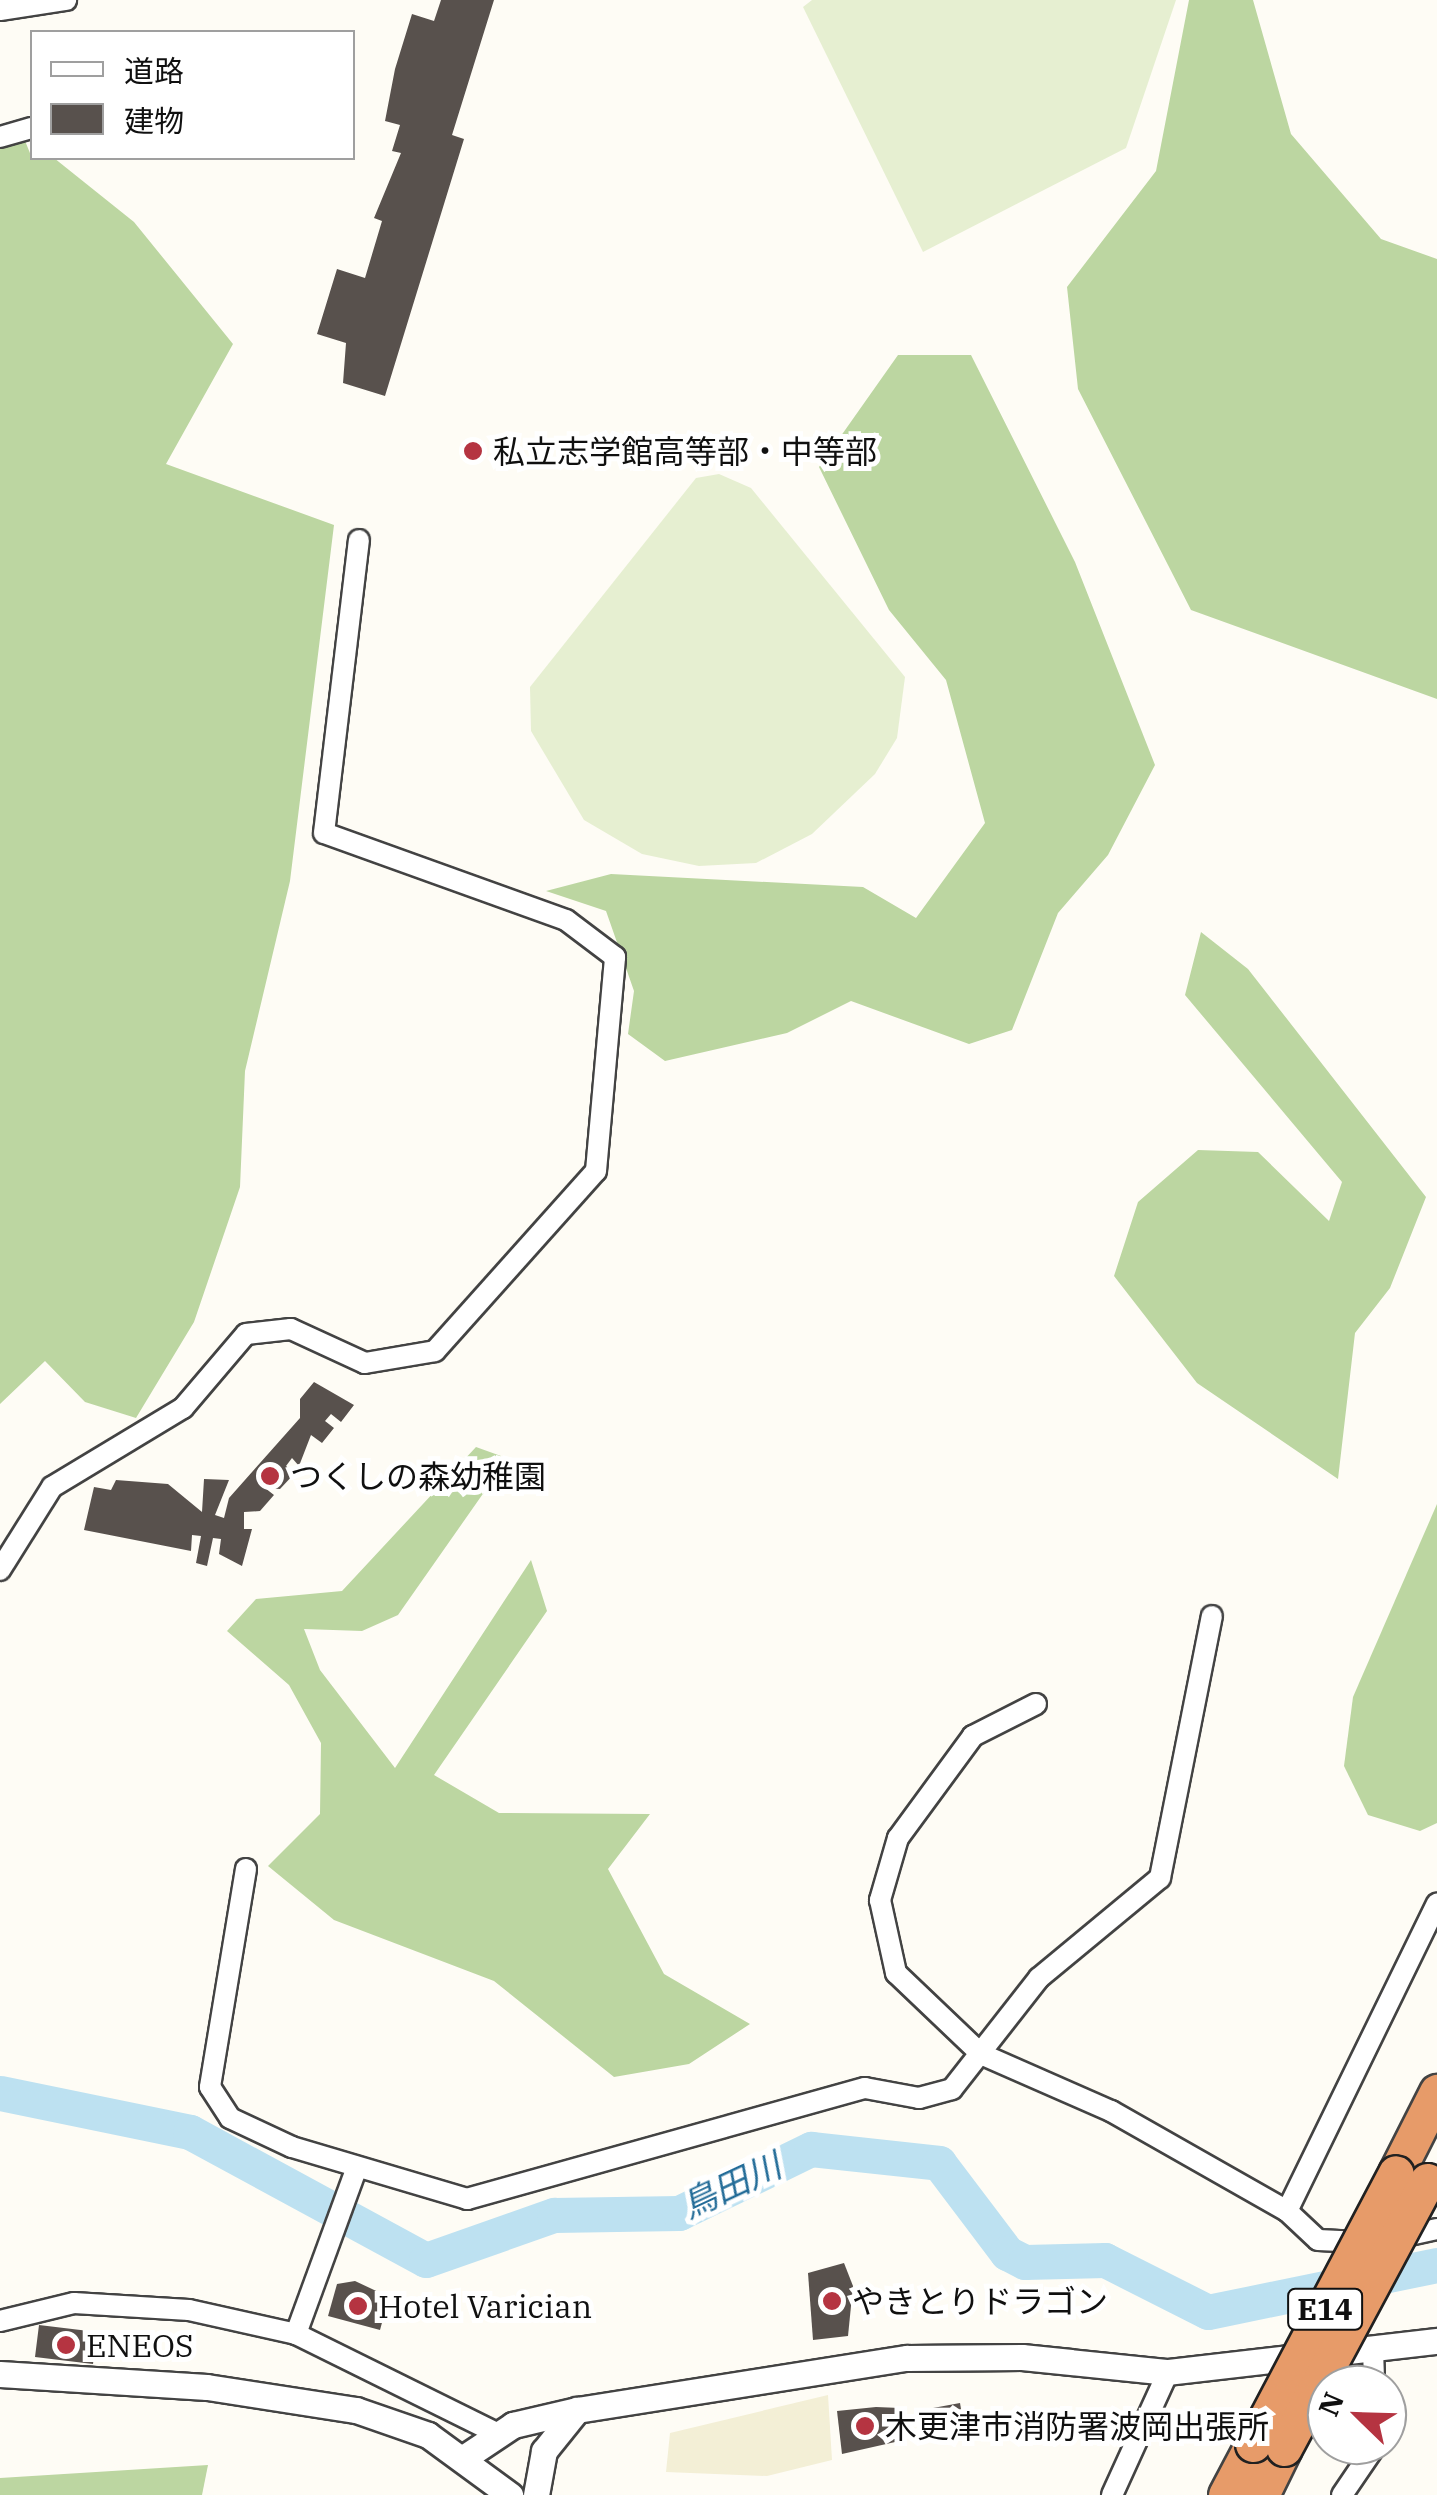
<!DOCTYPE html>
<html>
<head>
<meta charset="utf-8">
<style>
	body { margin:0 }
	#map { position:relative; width:1437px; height:2495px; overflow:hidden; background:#fefcf5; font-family:"IBM Plex Serif","Noto Sans JP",serif }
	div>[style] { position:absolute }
	.farmland>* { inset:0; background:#f3efd6 }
	.forest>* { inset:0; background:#bcd6a1 }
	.pitch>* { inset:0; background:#e6efd1 }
	.river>* { height:35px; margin:-17.5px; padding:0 17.5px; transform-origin:17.5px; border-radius:17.5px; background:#bde1f1 }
	.building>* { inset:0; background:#58514d }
	.roads { filter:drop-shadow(2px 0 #434343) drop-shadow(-2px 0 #434343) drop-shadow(0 2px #434343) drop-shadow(0 -2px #434343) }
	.minor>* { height:20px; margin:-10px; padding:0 10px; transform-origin:10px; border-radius:10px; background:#fff }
	.tertiary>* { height:25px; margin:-12.5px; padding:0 12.5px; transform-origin:12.5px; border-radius:12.5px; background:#fff }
	.motorway>* { height:35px; margin:-17.5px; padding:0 17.5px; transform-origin:17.5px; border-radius:17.5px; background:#e79b69 }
	.bridges { filter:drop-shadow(2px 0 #212121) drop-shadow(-2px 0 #212121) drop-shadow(0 2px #212121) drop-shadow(0 -2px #212121) }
	.motorway-bridge>* { height:35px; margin:-17.5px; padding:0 17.5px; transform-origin:17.5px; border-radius:17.5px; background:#e79b69 }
	.dots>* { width:28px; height:28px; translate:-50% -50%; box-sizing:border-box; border:5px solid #fff; border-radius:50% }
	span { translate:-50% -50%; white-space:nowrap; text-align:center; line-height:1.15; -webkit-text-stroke:10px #fff; paint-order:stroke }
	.shield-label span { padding:2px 8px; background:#fff; border:2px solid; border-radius:8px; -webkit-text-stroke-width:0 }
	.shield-label { font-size:30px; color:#101010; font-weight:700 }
	.poi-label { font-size:32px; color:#101010 }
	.left { translate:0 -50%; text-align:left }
	.water-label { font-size:35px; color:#236c98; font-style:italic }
	.legend { position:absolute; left:30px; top:30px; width:325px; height:130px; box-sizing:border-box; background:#fff; border:2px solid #9f9f9f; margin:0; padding:12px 18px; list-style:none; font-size:30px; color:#101010 }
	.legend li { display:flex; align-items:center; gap:20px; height:50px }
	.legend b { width:50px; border:2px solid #9f9f9f }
	.north { position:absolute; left:1307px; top:2365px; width:100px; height:100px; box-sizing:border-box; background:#fff; border:2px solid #9f9f9f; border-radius:50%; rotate:293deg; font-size:28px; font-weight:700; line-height:40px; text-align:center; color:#101010 }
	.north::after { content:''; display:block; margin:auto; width:35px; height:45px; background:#b53441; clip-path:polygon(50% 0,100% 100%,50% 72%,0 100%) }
</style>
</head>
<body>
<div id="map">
	<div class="farmland">
		<i style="clip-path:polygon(828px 2395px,832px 2460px,767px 2476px,666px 2472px,670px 2433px)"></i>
	</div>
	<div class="forest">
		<i style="clip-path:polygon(1189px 0,1253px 0,1291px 134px,1381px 239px,1437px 259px,1437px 699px,1191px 610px,1078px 389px,1067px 287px,1156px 171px)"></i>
		<i style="clip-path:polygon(21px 131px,32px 158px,54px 158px,134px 222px,233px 344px,166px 464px,334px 525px,290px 881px,245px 1071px,240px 1187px,194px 1322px,136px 1418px,85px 1402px,45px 1361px,0 1404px,0 132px)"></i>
		<i style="clip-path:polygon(898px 355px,971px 355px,1075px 562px,1155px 765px,1108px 855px,1058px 913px,1012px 1030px,969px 1044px,851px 1001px,787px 1033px,665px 1061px,628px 1034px,634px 991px,606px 911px,546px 891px,611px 874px,863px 887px,916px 918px,985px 823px,946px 680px,889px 610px,819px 467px)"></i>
		<i style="clip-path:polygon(1201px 932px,1248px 969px,1426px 1197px,1390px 1288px,1355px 1333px,1338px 1479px,1197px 1383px,1114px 1276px,1138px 1202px,1198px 1150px,1258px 1152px,1329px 1221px,1342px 1182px,1185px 995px)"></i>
		<i style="clip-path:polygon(476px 1447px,501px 1456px,487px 1488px,398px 1615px,362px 1631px,304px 1629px,320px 1670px,395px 1768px,531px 1560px,547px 1611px,434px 1775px,499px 1813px,650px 1814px,608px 1869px,664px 1974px,750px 2024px,689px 2064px,614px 2077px,494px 1981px,334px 1920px,268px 1866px,320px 1814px,321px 1743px,289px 1685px,227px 1631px,256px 1599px,342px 1591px)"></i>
		<i style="clip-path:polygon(1437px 1504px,1437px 1823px,1420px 1831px,1368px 1815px,1344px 1766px,1353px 1697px)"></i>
		<i style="clip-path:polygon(208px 2465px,202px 2495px,0 2495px,0 2478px)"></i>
	</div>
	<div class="pitch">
		<i style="clip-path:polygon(812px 0,1176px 0,1126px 148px,923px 252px,803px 7px)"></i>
		<i style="clip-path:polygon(719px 474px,751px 488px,905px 677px,897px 738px,875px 774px,812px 834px,756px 863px,699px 866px,642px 854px,584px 820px,531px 731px,530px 687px,696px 478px)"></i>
	</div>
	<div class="river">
		<i style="left:0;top:2093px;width:194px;rotate:11.6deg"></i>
		<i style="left:190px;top:2132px;width:268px;rotate:28.5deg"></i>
		<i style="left:426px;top:2260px;width:136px;rotate:-19.4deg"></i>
		<i style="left:554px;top:2215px;width:125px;rotate:-0.9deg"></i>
		<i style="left:679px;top:2213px;width:147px;rotate:-25.9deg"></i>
		<i style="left:811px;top:2149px;width:129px;rotate:6.2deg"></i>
		<i style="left:939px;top:2163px;width:113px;rotate:52.9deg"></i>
		<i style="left:1007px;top:2253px;width:20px;rotate:27deg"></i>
		<i style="left:1025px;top:2262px;width:80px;rotate:-1.4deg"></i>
		<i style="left:1105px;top:2260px;width:115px;rotate:26.8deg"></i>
		<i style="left:1208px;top:2312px;width:234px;rotate:-11.6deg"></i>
	</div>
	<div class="building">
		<i style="clip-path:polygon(441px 0,494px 0,452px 135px,464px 139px,385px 396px,343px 383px,346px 343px,317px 334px,337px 269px,365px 278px,382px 221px,374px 218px,401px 153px,392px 151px,400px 125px,385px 121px,395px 69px,412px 14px,434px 21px)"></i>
		<i style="clip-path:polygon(314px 1382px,354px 1405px,341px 1422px,331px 1414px,325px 1421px,334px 1428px,322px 1443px,311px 1435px,299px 1466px,292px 1458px,286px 1466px,295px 1473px,280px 1489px,265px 1488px,274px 1495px,260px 1511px,244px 1512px,244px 1529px,252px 1529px,242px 1566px,219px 1554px,221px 1539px,213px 1538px,207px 1566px,196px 1563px,201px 1536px,192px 1535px,191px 1551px,84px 1530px,94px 1487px,111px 1490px,116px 1480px,168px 1484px,202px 1512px,204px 1479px,229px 1480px,215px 1515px,224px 1518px,229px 1498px,300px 1418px,300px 1399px)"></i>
		<i style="clip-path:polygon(844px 2263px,853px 2286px,848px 2336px,813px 2340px,808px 2273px)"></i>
		<i style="clip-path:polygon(355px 2281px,389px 2297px,380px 2330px,328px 2316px,337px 2284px)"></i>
		<i style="clip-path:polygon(39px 2325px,97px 2332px,93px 2364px,35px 2357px)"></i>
		<i style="clip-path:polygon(960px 2403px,963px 2421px,936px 2426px,933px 2408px)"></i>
		<i style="clip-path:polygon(876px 2407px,900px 2408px,904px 2440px,842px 2454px,837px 2411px)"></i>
	</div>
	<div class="roads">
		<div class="minor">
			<i style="left:0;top:10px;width:67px;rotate:-8.6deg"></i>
			<i style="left:0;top:137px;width:33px;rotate:-16deg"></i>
			<i style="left:0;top:1570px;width:98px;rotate:-57.9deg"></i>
			<i style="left:52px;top:1487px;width:153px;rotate:-31.1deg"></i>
			<i style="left:183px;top:1408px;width:97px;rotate:-49.6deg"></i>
			<i style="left:246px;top:1334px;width:45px;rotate:-6.3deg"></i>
			<i style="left:291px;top:1329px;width:81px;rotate:24.7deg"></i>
			<i style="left:365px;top:1363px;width:71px;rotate:-9.7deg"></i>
			<i style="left:435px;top:1351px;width:241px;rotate:-48.2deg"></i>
			<i style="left:596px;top:1171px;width:215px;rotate:-84.9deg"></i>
			<i style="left:615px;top:957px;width:61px;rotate:-142.9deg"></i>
			<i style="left:566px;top:920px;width:257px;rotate:-160.2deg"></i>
			<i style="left:324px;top:833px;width:295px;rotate:-83.2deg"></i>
			<i style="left:1036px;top:1704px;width:71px;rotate:153.1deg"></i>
			<i style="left:973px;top:1736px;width:127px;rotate:126.3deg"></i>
			<i style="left:898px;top:1838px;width:65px;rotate:106.2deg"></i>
			<i style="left:880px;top:1900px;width:75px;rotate:77.6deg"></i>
			<i style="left:896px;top:1973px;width:117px;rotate:43.6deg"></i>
			<i style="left:981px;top:2054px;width:142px;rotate:23.7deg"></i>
			<i style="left:1111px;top:2111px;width:202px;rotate:29.6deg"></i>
			<i style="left:1287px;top:2211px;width:42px;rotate:43.1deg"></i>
			<i style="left:1318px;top:2240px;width:44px;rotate:2.6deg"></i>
			<i style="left:246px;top:1869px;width:221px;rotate:99.4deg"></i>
			<i style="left:210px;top:2087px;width:37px;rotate:57deg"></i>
			<i style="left:230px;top:2118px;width:68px;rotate:25.1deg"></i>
			<i style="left:292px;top:2147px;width:183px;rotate:16.5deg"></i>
			<i style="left:467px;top:2199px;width:413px;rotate:-15.6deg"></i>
			<i style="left:865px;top:2088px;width:55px;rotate:10.5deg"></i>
			<i style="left:919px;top:2098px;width:34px;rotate:-15deg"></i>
			<i style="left:952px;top:2089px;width:141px;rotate:-51.9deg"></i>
			<i style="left:1039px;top:1978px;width:157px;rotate:-39.6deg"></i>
			<i style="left:1160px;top:1878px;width:267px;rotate:-78.8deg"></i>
			<i style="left:357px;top:2167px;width:178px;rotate:110.1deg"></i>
			<i style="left:296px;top:2334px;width:223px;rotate:26.3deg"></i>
			<i style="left:1287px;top:2211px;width:342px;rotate:-64deg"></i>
			<i style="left:1396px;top:2238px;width:42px;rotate:-12.4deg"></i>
			<i style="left:0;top:2321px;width:76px;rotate:-13.7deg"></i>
			<i style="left:74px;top:2303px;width:115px;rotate:3.5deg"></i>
			<i style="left:189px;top:2310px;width:110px;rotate:12.6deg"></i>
			<i style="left:1373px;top:2350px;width:35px;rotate:88deg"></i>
			<i style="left:1112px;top:2495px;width:135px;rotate:-65.5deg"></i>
			<i style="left:1342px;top:2495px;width:60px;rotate:-55.8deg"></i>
		</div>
		<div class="tertiary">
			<i style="left:0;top:2374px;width:207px;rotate:3.6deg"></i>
			<i style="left:207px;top:2387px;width:151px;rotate:8.8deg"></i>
			<i style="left:356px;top:2410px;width:76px;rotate:19.1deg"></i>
			<i style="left:428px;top:2435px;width:102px;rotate:36.2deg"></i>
			<i style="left:465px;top:2457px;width:58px;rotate:-33.7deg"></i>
			<i style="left:513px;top:2425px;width:66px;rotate:-13.2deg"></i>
			<i style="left:577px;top:2410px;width:334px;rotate:-9deg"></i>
			<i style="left:907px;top:2358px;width:115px;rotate:-0.5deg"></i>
			<i style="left:1022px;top:2357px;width:147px;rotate:5.9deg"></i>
			<i style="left:1168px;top:2372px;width:271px;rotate:-6.6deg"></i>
			<i style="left:536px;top:2495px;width:45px;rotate:-79.7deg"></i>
			<i style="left:544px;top:2451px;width:53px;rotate:-51.2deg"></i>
		</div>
		<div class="motorway">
			<i style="left:1396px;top:2173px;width:91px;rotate:-63.2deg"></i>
			<i style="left:1226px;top:2495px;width:58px;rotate:-62.1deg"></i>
			<i style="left:1261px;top:2495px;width:52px;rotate:-63.9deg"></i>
		</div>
	</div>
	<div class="bridges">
		<div class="motorway-bridge">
			<i style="left:1253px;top:2444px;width:306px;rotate:-62.2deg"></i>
			<i style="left:1284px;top:2448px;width:303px;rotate:-61.8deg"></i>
		</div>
	</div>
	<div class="dots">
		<i style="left:473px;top:451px;background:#b53441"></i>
		<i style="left:270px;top:1476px;background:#b53441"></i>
		<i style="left:832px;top:2301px;background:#b53441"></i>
		<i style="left:358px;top:2306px;background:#b53441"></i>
		<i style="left:66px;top:2345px;background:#b53441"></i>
		<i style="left:865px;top:2426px;background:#b53441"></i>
	</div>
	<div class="shield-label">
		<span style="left:1325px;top:2309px">E14</span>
	</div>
	<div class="poi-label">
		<span class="left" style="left:493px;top:451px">私立志学館高等部・中等部</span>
		<span class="left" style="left:290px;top:1476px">つくしの森幼稚園</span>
		<span class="left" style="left:852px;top:2301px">やきとりドラゴン</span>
		<span class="left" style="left:378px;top:2306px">Hotel Varician</span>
		<span class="left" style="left:86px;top:2345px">ENEOS</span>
		<span class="left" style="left:885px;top:2426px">木更津市消防署波岡出張所</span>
	</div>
	<div class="water-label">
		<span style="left:731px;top:2185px;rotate:-25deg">鳥田川</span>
	</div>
	<ul class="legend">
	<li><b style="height:12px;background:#fff"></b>道路</li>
	<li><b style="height:28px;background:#58514d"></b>建物</li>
	</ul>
	<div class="north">N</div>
</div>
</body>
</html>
